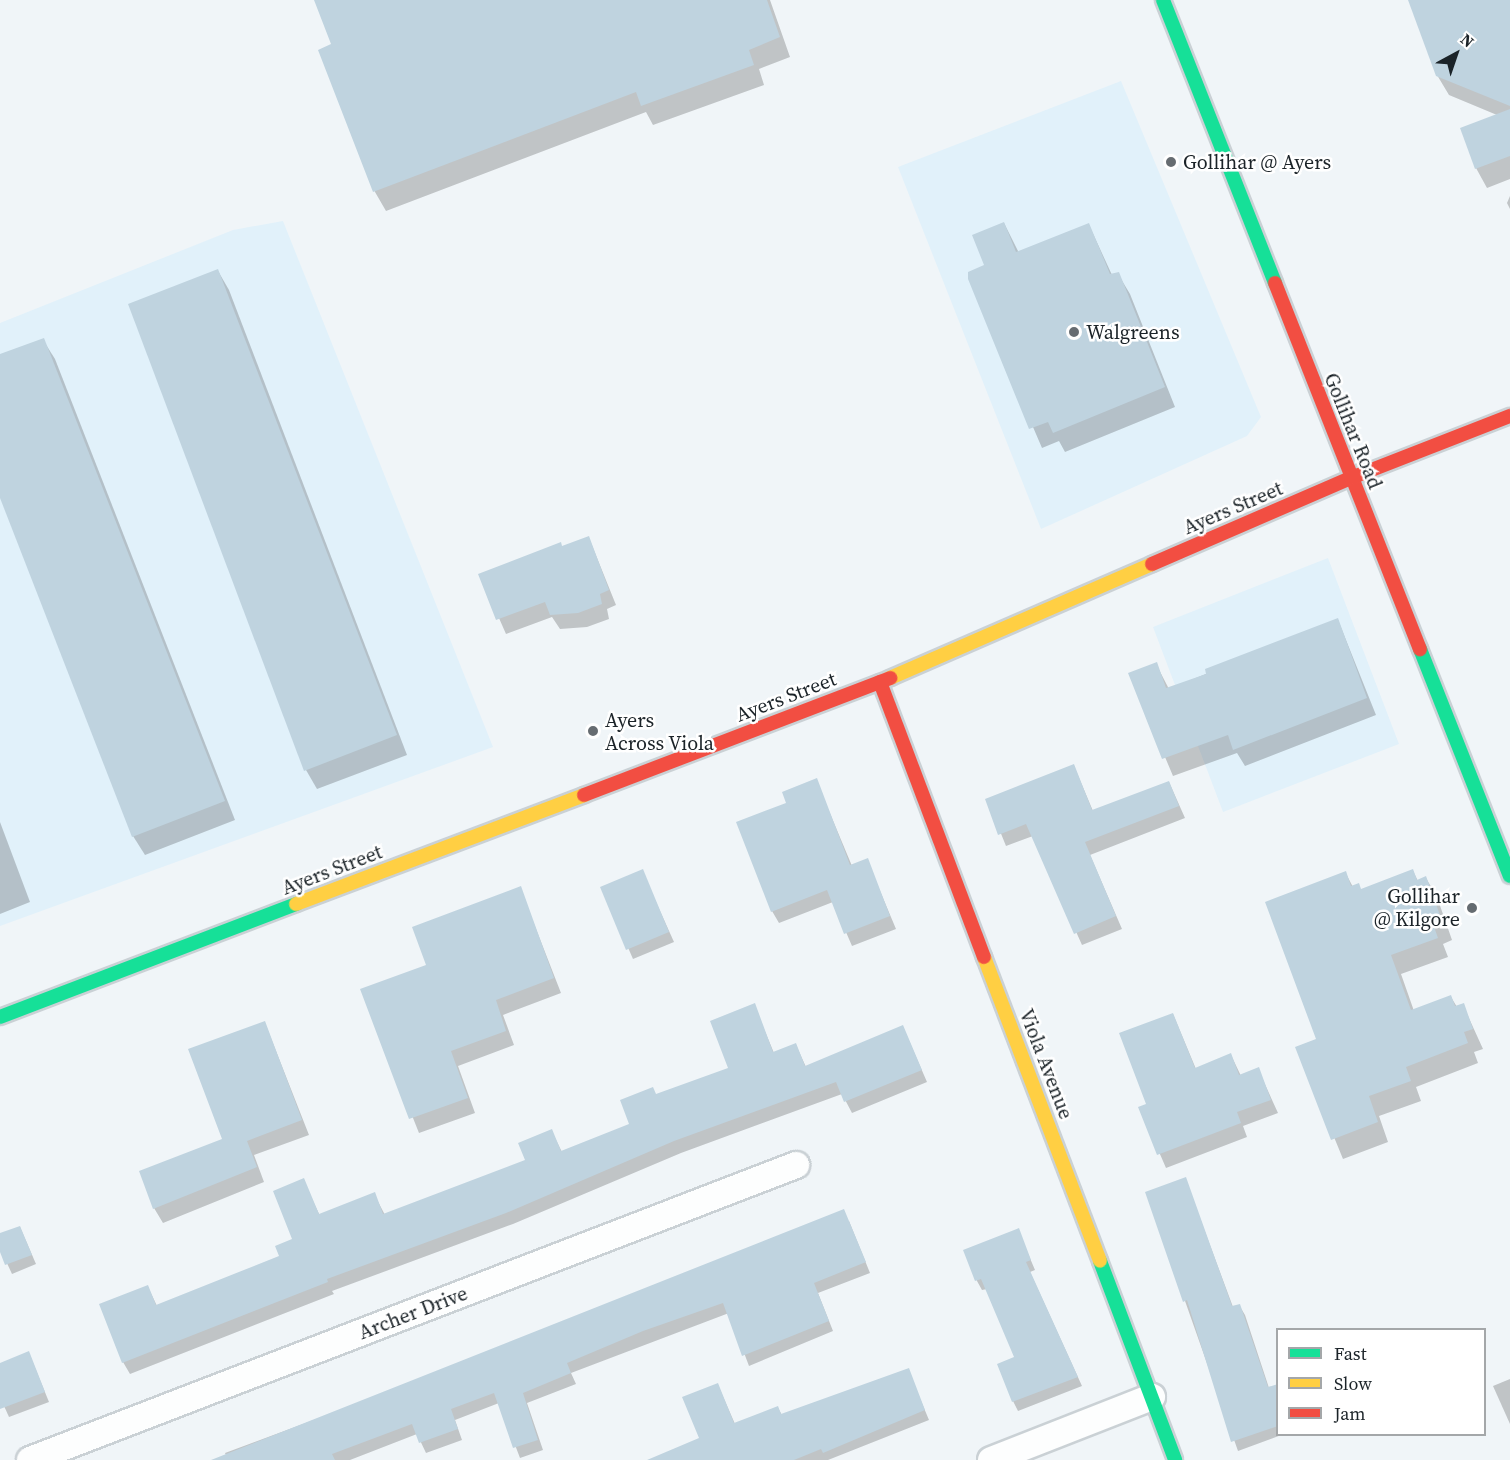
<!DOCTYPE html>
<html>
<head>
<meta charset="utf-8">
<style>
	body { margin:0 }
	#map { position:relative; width:1510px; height:1460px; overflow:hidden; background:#f0f5f8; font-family:"Source Serif 4",serif }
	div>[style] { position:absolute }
	.built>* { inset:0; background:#e1f1fa }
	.shadow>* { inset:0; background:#0003 }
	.building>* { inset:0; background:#bfd3df }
	.roads { filter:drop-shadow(2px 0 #cad1d5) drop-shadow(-2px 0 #cad1d5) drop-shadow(0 2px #cad1d5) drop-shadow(0 -2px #cad1d5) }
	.street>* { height:26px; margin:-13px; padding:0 13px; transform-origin:13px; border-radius:13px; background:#fdfefe }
	.fast>* { height:14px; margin:-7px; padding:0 7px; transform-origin:7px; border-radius:7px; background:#16e098 }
	.slow>* { height:14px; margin:-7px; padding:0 7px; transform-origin:7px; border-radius:7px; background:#ffcf43 }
	.jam>* { height:14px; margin:-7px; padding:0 7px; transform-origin:7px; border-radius:7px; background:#f24e42 }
	.dots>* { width:16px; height:16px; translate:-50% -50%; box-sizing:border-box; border:3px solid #fff; border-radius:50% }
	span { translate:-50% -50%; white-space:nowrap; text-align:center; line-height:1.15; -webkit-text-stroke:5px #fff; paint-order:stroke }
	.poi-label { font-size:20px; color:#1b2328 }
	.left { translate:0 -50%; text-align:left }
	.right { translate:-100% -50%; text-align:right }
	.street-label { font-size:20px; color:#1b2328 }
	.legend { position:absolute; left:1276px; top:1328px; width:210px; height:108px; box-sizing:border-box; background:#fff; border:2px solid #a4a7a9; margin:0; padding:8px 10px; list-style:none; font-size:18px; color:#1b2328 }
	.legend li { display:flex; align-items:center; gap:12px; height:30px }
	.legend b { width:30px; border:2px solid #a4a7a9 }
	.north { position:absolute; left:1426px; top:24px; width:60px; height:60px; -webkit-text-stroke:4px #fff; paint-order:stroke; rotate:40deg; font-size:16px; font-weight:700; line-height:24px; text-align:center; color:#1b2328 }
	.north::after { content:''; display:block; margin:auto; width:21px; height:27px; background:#1b2328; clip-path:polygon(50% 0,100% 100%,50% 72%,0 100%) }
</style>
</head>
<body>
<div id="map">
	<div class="built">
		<i style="clip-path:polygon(1121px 81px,1261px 417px,1247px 436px,1041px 529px,898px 167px)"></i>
		<i style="clip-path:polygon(283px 221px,493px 747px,0 926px,0 323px,233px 230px)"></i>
		<i style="clip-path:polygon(1328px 558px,1399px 744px,1223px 812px,1153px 627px)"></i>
	</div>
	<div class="shadow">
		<i style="clip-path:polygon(316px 0,770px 0,790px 57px,759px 69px,764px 85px,653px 125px,646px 112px,386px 211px,375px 192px,320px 50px,333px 44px)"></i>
		<i style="clip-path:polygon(1410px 0,1510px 0,1510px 179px,1487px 188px,1476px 168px,1497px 115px,1449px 95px,1437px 75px)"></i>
		<i style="clip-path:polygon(1510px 196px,1510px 209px,1507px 203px)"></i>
		<i style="clip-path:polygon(1004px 223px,1019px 253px,1089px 225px,1112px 275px,1118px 274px,1130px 294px,1175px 407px,1065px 452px,1059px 441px,1042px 448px,969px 278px,986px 266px)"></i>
		<i style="clip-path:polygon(218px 271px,229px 290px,407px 755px,317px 789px,306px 770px)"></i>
		<i style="clip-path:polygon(43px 340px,55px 359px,235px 820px,145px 855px,133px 836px,0 494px,0 356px)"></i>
		<i style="clip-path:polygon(589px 538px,616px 605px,607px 609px,609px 619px,587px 627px,560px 629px,552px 617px,506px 634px,480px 575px)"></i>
		<i style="clip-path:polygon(1338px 620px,1376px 715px,1245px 766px,1237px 753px,1173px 776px,1130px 674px,1156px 664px,1169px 689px)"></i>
		<i style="clip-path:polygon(1074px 766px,1093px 811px,1169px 782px,1185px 818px,1090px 855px,1122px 929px,1082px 945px,1033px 836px,1006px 846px,987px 799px)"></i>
		<i style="clip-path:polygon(816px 780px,852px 866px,867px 860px,896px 929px,852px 946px,833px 902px,779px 923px,772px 911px,788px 804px)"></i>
		<i style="clip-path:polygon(0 822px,30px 902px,0 914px)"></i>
		<i style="clip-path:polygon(642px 871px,674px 942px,633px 959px,602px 888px)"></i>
		<i style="clip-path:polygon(1413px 871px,1418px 881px,1426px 878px,1437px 897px,1452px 940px,1443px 944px,1448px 957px,1401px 974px,1414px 1011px,1451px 997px,1457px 1007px,1463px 1005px,1483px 1049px,1474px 1052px,1478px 1063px,1416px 1087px,1421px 1101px,1379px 1116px,1388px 1142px,1343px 1159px,1297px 1047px,1318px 1039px,1345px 872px,1353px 887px,1361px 891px)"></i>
		<i style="clip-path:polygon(520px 888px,561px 993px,503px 1015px,514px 1045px,458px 1066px,475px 1113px,419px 1133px,362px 990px,428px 966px)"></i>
		<i style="clip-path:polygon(754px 1005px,774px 1053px,796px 1045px,806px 1067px,903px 1027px,927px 1082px,852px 1113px,842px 1094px,681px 1153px,513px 1224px,332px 1291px,334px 1294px,130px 1374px,123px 1362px,148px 1287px,157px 1306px,281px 1257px,294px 1240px,303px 1180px,320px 1216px,374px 1194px,385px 1215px,527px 1161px,551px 1130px,562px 1152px,631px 1125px,656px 1095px,730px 1069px)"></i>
		<i style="clip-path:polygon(1173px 1014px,1196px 1069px,1231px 1055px,1241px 1076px,1258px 1069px,1278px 1113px,1243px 1126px,1247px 1137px,1166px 1168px,1140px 1108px,1148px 1105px)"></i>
		<i style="clip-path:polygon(265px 1023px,309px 1135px,254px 1155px,264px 1182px,163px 1223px,154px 1208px,224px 1140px)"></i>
		<i style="clip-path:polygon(1185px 1178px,1233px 1307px,1239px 1305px,1245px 1315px,1269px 1388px,1278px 1385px,1278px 1434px,1284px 1434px,1238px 1451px,1185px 1301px)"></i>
		<i style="clip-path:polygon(849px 1221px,870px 1273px,818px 1293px,833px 1331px,749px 1366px,729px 1313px,571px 1373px,576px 1384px,527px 1403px,543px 1450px,520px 1458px,499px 1403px,455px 1420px,462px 1440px,426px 1453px,417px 1434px,350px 1460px,223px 1460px,227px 1458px,225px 1453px)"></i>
		<i style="clip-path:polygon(20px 1227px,36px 1264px,12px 1274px,0 1248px,0 1235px)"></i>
		<i style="clip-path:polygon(1018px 1230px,1035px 1270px,1030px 1272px,1082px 1386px,1018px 1411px,1013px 1401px,1016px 1358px,987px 1289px,982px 1290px,977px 1281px,965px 1251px)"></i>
		<i style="clip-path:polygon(29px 1353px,49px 1402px,9px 1417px,0 1397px,0 1364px)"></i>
		<i style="clip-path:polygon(908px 1370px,929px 1420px,828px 1460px,650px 1460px,701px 1439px,718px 1385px,735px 1424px,778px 1408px,782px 1415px)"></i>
		<i style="clip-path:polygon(1510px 1379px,1510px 1424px,1493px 1386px)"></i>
	</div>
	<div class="building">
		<i style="clip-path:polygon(314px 0,767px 0,780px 37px,749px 50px,754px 65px,641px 106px,636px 92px,373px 192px,318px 50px,331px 44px)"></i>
		<i style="clip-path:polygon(1408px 0,1510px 0,1510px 106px,1436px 76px)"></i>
		<i style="clip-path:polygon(1510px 109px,1510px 156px,1475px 169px,1460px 128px)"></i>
		<i style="clip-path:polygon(1004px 222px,1016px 252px,1089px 223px,1110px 274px,1119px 272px,1165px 387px,1053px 433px,1048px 422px,1029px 429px,968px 279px,968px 272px,984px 265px,972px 235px)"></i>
		<i style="clip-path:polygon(218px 269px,397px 735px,304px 771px,128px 304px)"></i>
		<i style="clip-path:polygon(44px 338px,225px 801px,132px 837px,0 498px,0 354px)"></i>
		<i style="clip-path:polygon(589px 536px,609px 590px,600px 594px,602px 604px,578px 613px,550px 615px,545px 602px,496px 620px,478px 574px,561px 542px,562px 546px)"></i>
		<i style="clip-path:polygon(1338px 618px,1367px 698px,1233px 750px,1228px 735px,1162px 759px,1128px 673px,1157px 662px,1166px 688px,1206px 674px,1205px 669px)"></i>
		<i style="clip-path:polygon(1074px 764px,1092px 810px,1169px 781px,1179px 806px,1085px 842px,1116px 916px,1074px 934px,1026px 824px,998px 835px,985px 799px)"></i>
		<i style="clip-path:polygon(817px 778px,850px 865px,868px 858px,890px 916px,844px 934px,827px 890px,771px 912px,736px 822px,786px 803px,782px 792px)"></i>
		<i style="clip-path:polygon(643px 869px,669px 932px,626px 950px,600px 887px)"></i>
		<i style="clip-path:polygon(1413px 869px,1417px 880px,1426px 876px,1442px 921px,1433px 924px,1438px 938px,1391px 955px,1411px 1010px,1451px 995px,1455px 1006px,1464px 1003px,1473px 1029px,1464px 1032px,1468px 1043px,1406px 1067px,1411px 1081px,1369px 1096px,1378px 1122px,1331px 1140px,1295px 1047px,1316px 1039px,1265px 902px,1346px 871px,1351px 886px,1359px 883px,1361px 889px)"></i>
		<i style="clip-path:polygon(521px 886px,554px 978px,496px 1000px,506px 1031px,451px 1051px,468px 1098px,409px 1119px,360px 989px,426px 965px,412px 927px)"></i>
		<i style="clip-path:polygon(755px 1003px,773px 1052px,796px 1043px,805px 1066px,903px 1025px,922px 1070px,844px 1102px,836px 1082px,674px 1141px,506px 1213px,327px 1279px,328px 1282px,122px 1363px,99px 1304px,148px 1285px,156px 1305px,279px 1256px,275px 1246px,292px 1239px,273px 1191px,304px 1178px,319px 1214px,375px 1192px,383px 1214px,525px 1160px,518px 1143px,552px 1129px,561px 1151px,629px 1124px,620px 1100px,653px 1087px,656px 1094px,728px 1068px,710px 1021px)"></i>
		<i style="clip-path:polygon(1173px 1013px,1195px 1068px,1231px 1053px,1239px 1075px,1259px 1067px,1271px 1100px,1237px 1112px,1241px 1123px,1157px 1155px,1138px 1107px,1146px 1104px,1119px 1033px)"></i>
		<i style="clip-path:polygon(265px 1021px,302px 1120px,247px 1141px,257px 1167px,153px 1209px,139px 1171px,222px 1139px,188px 1049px)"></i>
		<i style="clip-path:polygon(1186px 1177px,1232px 1306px,1240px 1304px,1268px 1387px,1278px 1384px,1278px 1426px,1231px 1442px,1187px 1300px,1183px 1302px,1145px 1192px)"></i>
		<i style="clip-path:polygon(844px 1209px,866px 1262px,814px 1283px,829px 1321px,742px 1356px,723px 1303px,643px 1331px,567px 1363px,571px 1373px,523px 1393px,538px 1440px,513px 1448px,494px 1393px,451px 1409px,458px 1429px,419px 1443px,412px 1424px,332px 1454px,335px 1460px,211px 1460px)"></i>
		<i style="clip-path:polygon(20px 1226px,32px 1255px,5px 1265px,0 1252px,0 1233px)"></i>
		<i style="clip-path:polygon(1019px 1228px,1031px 1260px,1026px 1262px,1078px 1377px,1012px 1402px,997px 1364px,1014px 1357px,981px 1279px,975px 1281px,963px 1250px)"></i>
		<i style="clip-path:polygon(29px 1351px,45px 1392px,0 1409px,0 1363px)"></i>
		<i style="clip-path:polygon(909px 1368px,925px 1410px,823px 1453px,821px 1449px,794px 1460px,647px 1460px,699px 1438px,682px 1397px,718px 1383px,734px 1423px,778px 1406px,781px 1414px)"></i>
	</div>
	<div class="roads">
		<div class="street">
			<i style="left:30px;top:1460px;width:821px;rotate:-21.06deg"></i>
			<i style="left:991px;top:1460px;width:173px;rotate:-21.4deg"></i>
		</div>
		<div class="fast">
			<i style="left:1163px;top:0;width:304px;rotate:68.4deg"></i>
			<i style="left:1420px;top:649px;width:244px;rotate:68.4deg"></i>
			<i style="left:0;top:1017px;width:317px;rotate:-20.9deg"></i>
			<i style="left:1100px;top:1261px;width:213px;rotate:69.3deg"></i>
		</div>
		<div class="slow">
			<i style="left:890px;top:678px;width:286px;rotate:-23.5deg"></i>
			<i style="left:296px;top:904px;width:308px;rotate:-20.7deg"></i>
			<i style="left:984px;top:957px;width:325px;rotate:69.1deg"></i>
		</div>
		<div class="jam">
			<i style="left:1275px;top:283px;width:394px;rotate:68.4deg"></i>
			<i style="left:1152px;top:564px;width:217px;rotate:-23.4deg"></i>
			<i style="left:1351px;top:478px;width:171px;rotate:-21.3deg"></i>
			<i style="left:880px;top:682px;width:294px;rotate:69.3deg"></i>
			<i style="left:584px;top:795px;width:328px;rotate:-20.9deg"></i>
		</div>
	</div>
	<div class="dots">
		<i style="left:1171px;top:162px;background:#666c71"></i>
		<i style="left:1074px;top:332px;background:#666c71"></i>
		<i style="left:593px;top:731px;background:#666c71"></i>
		<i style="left:1472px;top:908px;background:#666c71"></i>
	</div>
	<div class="poi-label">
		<span class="left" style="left:1183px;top:162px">Gollihar @ Ayers</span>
		<span class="left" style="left:1086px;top:332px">Walgreens</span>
		<span class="left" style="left:605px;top:732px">Ayers<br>Across Viola</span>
		<span class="right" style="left:1460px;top:908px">Gollihar<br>@ Kilgore</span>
	</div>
	<div class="street-label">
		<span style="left:1353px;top:431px;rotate:68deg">Gollihar Road</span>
		<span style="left:1233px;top:508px;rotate:-23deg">Ayers Street</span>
		<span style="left:786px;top:697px;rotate:-21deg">Ayers Street</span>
		<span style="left:332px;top:870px;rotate:-21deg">Ayers Street</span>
		<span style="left:1046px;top:1064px;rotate:69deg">Viola Avenue</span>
		<span style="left:413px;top:1313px;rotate:-21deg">Archer Drive</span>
	</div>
	<ul class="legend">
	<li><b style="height:8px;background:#16e098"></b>Fast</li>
	<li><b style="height:8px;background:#ffcf43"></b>Slow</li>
	<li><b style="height:8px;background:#f24e42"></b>Jam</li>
	</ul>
	<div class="north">N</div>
</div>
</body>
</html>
